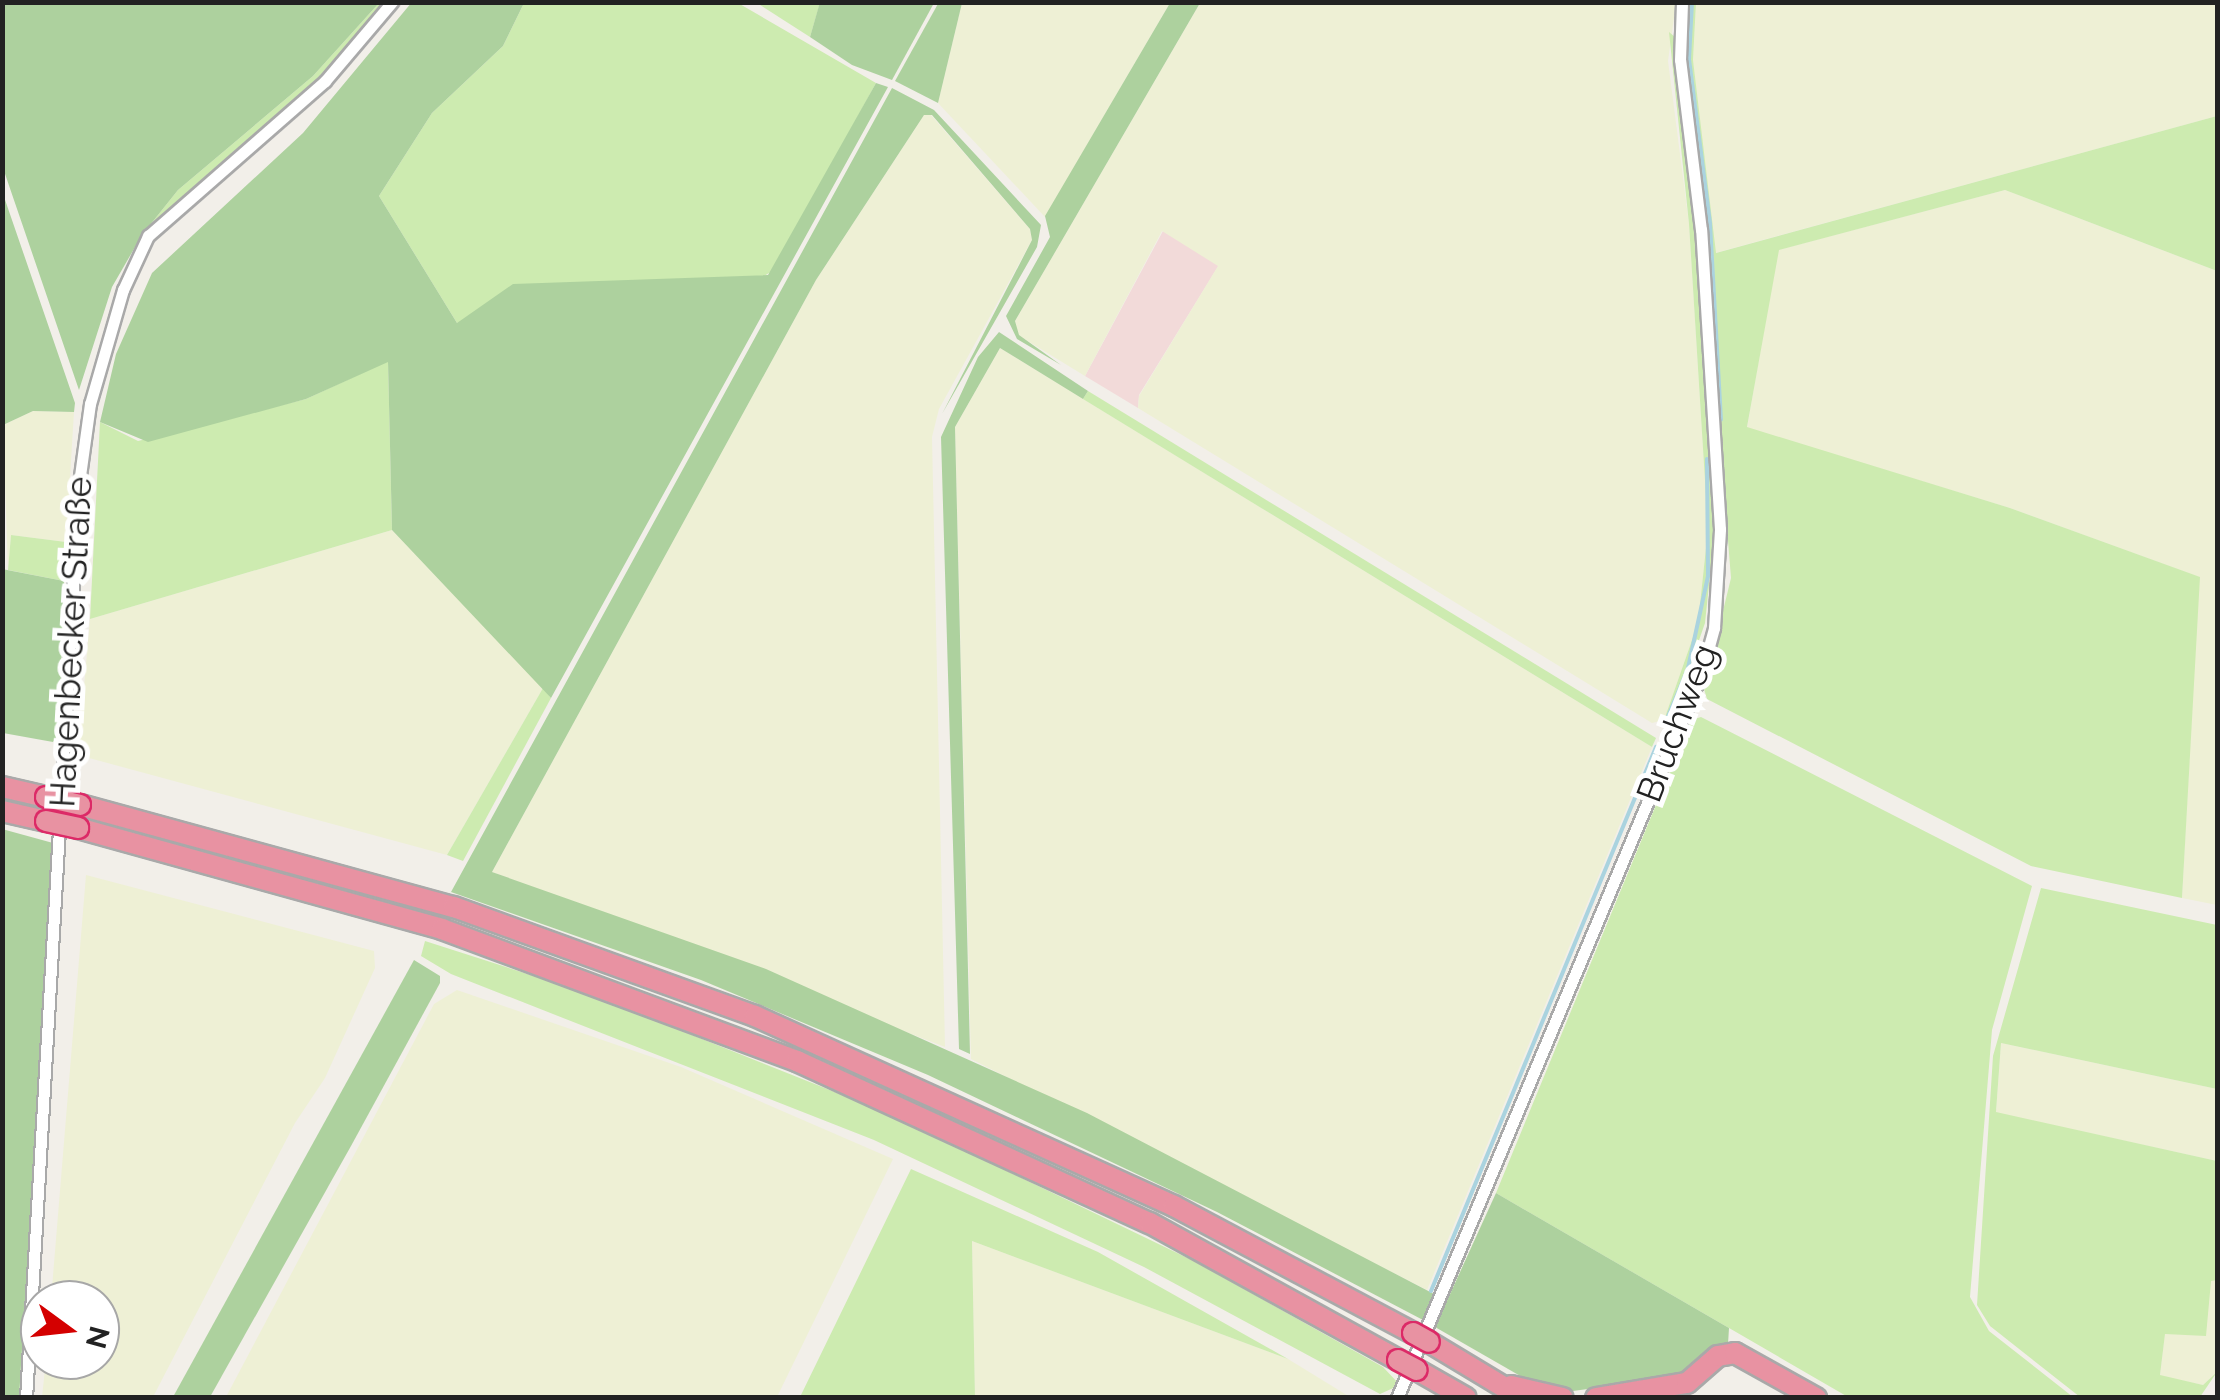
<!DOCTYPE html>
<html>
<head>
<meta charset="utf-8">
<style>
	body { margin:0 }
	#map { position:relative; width:2220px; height:1400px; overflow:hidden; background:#f2efe9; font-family:Raleway,sans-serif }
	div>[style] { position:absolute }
	.commercial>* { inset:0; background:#f2dad9 }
	.farmland>* { inset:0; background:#eef0d5 }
	.grass>* { inset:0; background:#cdebb0 }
	.forest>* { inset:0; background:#add19e }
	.stream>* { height:4px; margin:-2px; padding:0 2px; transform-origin:2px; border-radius:2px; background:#aad3df }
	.roads { filter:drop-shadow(2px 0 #a9a9a9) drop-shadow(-2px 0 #a9a9a9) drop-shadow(0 2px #a9a9a9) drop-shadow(0 -2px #a9a9a9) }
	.street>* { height:11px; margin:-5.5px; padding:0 5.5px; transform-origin:5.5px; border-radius:5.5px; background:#fff }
	.highway>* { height:20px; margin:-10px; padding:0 10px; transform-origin:10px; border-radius:10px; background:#e892a2 }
	.bridges { filter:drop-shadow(2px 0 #dc2a67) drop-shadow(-2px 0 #dc2a67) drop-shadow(0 2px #dc2a67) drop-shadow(0 -2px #dc2a67) }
	.highway-bridge>* { height:20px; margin:-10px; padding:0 10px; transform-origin:10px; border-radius:10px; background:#e892a2 }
	span { translate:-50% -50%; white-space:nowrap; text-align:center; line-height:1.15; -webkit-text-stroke:10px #fff; paint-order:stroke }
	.street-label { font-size:35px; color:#222 }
	.frame { position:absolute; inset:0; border:5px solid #222; pointer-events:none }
	.north { position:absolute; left:20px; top:1280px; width:100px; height:100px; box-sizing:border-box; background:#fff; border:2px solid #a7a7a7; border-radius:50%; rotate:105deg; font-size:28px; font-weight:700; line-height:40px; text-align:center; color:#222 }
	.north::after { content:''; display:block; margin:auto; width:35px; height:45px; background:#d40000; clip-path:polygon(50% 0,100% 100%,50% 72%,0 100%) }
</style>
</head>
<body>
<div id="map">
	<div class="commercial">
		<i style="clip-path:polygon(1163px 231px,1219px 265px,1139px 395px,1138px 408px,1085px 376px)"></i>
	</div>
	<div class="farmland">
		<i style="clip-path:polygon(962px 3px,1170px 3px,1045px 217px,938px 103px)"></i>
		<i style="clip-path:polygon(1200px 3px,1676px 3px,1668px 61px,1689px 224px,1708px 529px,1698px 623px,1664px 720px,1652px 723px,1138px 408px,1139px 396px,1218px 266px,1162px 231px,1085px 376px,1018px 335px,1015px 321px)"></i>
		<i style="clip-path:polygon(1696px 3px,2217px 3px,2217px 116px,1715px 253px,1693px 60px)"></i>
		<i style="clip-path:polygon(924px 115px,931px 115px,1030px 229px,1032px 240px,939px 409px,932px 437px,945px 1047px,492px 872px,816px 280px)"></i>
		<i style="clip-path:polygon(2005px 190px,2217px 271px,2217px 905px,2182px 898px,2199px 577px,2010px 508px,1747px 428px,1778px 250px)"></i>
		<i style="clip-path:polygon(1000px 348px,1652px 747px,1427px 1290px,971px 1059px,955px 427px)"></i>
		<i style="clip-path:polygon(33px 411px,74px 412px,66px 542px,11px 535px,8px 570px,3px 425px)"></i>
		<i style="clip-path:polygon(392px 530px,543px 688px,447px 855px,78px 755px,90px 619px)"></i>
		<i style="clip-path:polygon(86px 875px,374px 951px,375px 968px,325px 1078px,295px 1123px,153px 1397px,42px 1397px,46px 1360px,100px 1360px,100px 1300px,51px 1300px)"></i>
		<i style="clip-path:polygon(457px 990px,681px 1067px,893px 1159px,777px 1397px,226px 1397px,434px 1004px)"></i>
		<i style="clip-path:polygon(2001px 1043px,2217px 1089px,2217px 1161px,1996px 1113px)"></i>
		<i style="clip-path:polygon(972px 1241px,1288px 1359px,1350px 1397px,975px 1397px)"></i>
		<i style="clip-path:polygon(2211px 1280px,2217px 1280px,2217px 1372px,2203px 1385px,2160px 1376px,2165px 1333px)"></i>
	</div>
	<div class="grass">
		<i style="clip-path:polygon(379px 3px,386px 3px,320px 79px,142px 235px,178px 190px,313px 76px)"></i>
		<i style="clip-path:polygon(524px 3px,738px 3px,876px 83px,774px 270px,759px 279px,650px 280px,457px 323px,379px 196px,432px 113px,503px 46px)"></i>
		<i style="clip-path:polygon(757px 3px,820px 3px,810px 37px)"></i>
		<i style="clip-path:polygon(1685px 3px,1696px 3px,1693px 60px,1716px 253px,2217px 116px,2217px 271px,2005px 190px,1779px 250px,1747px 427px,2010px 508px,2200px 577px,2182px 898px,2031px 866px,1707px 699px,1704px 689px,1731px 578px)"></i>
		<i style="clip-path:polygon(1669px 32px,1675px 37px,1696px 226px,1715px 528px,1705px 623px,1671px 721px,1664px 720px,1698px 623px,1708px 529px,1689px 224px)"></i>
		<i style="clip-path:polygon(388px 361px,392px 530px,90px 619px,100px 422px,138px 441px,306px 399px)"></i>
		<i style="clip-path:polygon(1088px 391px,1656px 738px,1652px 747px,1083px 399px)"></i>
		<i style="clip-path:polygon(11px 535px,66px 542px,64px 581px,8px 570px)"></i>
		<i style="clip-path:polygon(543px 688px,551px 698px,463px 861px,447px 855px)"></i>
		<i style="clip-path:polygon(1701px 717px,2032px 886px,1992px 1030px,1970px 1297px,1989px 1331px,2073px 1397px,1848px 1397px,1496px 1193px,1691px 720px)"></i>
		<i style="clip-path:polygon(2041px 888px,2217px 925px,2217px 1089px,2001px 1043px,1996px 1112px,2217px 1161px,2217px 1280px,2211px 1281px,2206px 1336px,2165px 1334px,2160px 1375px,2203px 1385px,2217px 1372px,2200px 1397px,2080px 1397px,1990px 1326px,1977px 1305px,1993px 1056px)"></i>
		<i style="clip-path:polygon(425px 941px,587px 993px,885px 1112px,1200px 1264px,1383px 1367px,1400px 1385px,1380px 1394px,1144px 1267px,874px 1140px,451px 974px,421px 956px)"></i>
		<i style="clip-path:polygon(911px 1169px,1098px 1252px,1288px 1359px,972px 1241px,975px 1397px,800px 1397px)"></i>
	</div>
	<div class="forest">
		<i style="clip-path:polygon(412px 2px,524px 3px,503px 46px,432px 113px,379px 196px,457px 323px,513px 284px,768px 275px,876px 83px,888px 87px,551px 698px,392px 530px,388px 362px,306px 399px,148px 442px,100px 422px,116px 354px,152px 273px,303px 133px)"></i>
		<i style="clip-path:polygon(820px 2px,934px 2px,934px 3px,892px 80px,852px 65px,810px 37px)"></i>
		<i style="clip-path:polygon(939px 2px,962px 3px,938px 103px,895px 81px)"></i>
		<i style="clip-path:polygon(2px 3px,379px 3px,313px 76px,178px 190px,142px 235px,112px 287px,79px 390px,3px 168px)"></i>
		<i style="clip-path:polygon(1170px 3px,1200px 3px,1015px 321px,1019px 335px,1061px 365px,1017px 339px,1006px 316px,1050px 237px,1045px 216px)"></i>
		<i style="clip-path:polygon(892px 88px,934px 110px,1041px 225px,1037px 247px,942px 414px,1032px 240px,1030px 229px,932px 115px,924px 115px,816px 280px,492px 872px,766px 969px,1087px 1113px,1434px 1294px,1423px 1320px,1217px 1212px,928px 1075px,701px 980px,451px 892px)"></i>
		<i style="clip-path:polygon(2px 191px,75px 403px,74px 412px,33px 411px,3px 425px)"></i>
		<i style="clip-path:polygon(999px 332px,1088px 391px,1083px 399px,1000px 348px,955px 427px,970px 1054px,959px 1049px,941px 437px,978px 357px)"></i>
		<i style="clip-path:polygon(2px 569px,64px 581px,59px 734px,53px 742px,3px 733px)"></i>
		<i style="clip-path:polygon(2px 829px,53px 843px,19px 1398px,2px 1397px)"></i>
		<i style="clip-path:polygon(414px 960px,440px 976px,440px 983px,351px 1146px,210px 1397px,173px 1397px)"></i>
		<i style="clip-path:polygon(1496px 1193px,1729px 1328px,1728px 1344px,1690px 1375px,1573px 1391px,1531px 1382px,1435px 1327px)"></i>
	</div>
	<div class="stream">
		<i style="left:1692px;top:2px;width:57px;rotate:93deg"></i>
		<i style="left:1689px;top:59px;width:166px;rotate:82.7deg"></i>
		<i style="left:1710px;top:224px;width:196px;rotate:86.8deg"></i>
		<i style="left:1667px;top:719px;width:55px;rotate:-67.6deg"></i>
		<i style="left:1688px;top:668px;width:94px;rotate:-77.7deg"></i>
		<i style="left:1708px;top:576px;width:117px;rotate:-90.5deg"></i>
		<i style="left:1431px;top:1291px;width:589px;rotate:-67.53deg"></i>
	</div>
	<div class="roads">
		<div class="street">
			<i style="left:26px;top:1398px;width:917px;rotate:-86.68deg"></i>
			<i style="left:79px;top:483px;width:80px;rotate:-82.1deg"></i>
			<i style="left:90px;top:404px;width:119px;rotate:-73.9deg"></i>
			<i style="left:123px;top:290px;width:60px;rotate:-65.2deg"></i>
			<i style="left:148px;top:236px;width:235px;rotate:-41.2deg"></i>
			<i style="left:325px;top:81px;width:104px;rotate:-49.7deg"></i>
			<i style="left:1397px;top:1398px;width:787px;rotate:-67.21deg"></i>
			<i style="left:1702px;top:672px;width:46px;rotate:-74.7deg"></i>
			<i style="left:1714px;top:628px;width:99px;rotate:-86.5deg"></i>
			<i style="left:1720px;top:529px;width:300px;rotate:-93.6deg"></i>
			<i style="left:1701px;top:230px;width:171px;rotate:-97deg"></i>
			<i style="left:1680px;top:60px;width:58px;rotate:-88deg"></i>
		</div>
		<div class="highway">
			<i style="left:2px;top:787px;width:45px;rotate:12.8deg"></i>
			<i style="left:80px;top:805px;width:388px;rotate:15.3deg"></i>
			<i style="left:454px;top:907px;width:320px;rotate:19.9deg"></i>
			<i style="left:755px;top:1016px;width:460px;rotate:24.4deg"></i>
			<i style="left:1174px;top:1206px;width:271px;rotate:28deg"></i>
			<i style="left:2px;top:811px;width:45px;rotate:12.8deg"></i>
			<i style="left:78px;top:828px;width:378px;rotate:15.5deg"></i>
			<i style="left:442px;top:929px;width:379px;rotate:20.4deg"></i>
			<i style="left:797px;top:1061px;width:388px;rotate:24.7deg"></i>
			<i style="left:1150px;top:1223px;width:283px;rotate:28.9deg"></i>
			<i style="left:1429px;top:1342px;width:109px;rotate:31.1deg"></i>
			<i style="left:1417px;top:1370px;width:56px;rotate:29.7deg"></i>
			<i style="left:1511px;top:1386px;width:53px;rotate:13deg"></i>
			<i style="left:1596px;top:1398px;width:92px;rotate:-9.4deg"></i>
			<i style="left:1687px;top:1383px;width:41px;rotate:-41.1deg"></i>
			<i style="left:1718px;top:1356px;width:17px;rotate:-10deg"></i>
			<i style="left:1735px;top:1353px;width:93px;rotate:29.1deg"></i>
		</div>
	</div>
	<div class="bridges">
		<div class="highway-bridge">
			<i style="left:46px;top:797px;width:35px;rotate:13deg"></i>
			<i style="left:46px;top:821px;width:33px;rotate:12deg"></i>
			<i style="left:1413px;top:1333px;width:18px;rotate:29deg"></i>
			<i style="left:1398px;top:1360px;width:21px;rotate:28deg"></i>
		</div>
	</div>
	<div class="street-label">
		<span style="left:71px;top:642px;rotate:-87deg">Hagenbecker Straße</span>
		<span style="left:1677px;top:723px;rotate:-69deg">Bruchweg</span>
	</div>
	<div class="frame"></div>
	<div class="north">N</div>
</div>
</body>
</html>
